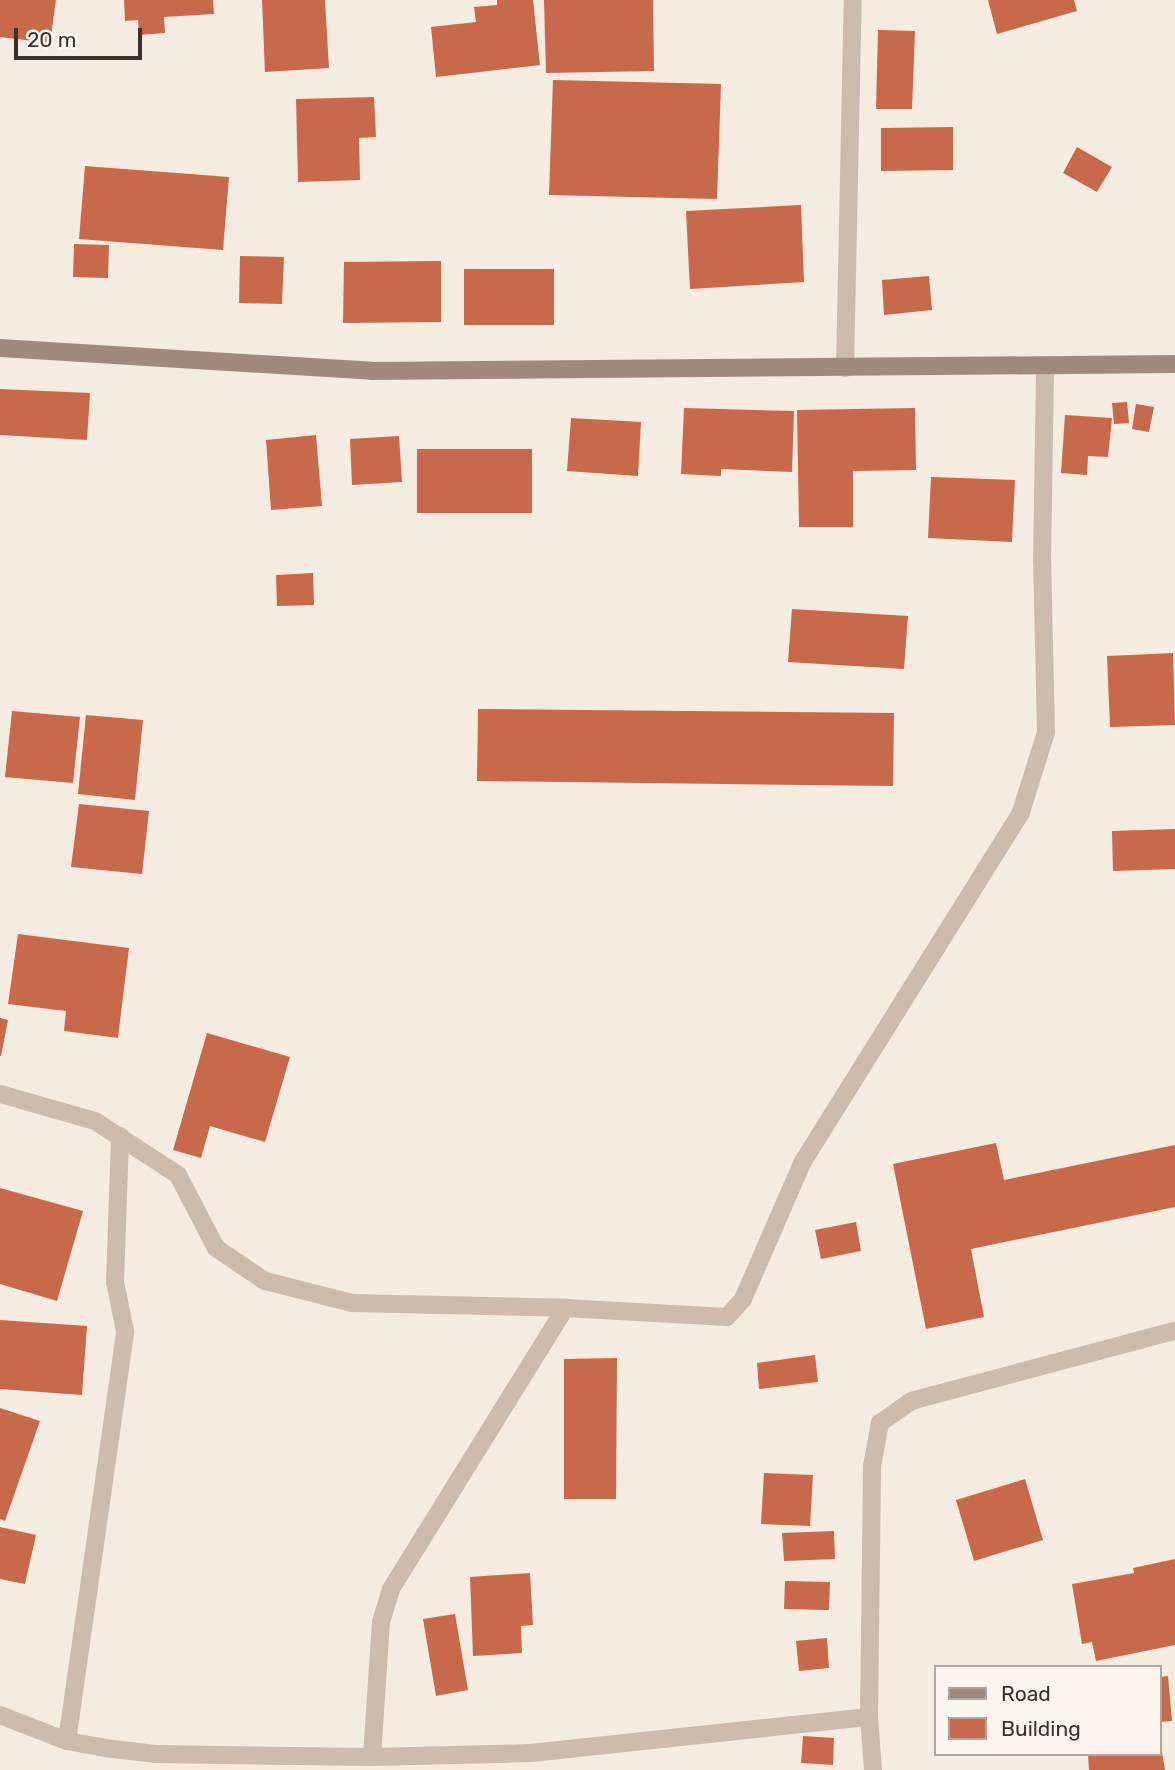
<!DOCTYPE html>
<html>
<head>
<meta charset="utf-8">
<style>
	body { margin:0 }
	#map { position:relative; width:1175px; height:1770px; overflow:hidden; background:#f4ebe1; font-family:Rubik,sans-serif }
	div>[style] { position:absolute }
	.building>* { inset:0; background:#c8694b }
	.street>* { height:18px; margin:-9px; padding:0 9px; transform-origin:9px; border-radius:9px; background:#cdbbac }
	.secondary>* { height:18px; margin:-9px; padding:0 9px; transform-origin:9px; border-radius:9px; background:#a18a7d }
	span { translate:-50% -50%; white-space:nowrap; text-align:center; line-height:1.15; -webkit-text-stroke:6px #fbf5ee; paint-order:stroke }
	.legend { position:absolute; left:934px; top:1665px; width:228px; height:91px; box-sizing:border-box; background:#fbf5ee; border:2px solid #aea6a0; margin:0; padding:9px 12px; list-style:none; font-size:21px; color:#3b302b }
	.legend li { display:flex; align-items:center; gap:14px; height:35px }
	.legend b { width:35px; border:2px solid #aea6a0 }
	.scale { position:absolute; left:14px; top:28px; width:128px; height:32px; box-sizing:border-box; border:4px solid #3b302b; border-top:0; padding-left:9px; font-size:21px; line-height:24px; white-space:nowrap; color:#3b302b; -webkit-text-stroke:5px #fbf5ee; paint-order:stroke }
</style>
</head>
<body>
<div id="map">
	<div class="building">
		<i style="clip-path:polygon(0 0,56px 0,50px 43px,0 37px)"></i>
		<i style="clip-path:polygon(124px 0,213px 0,214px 14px,164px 17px,165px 33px,139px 35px,138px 20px,125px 21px)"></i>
		<i style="clip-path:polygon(262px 0,325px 0,329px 68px,265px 72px)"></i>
		<i style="clip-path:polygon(497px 0,533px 0,540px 65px,436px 77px,431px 27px,476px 22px,474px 7px,497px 5px)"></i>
		<i style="clip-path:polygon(544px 0,653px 0,654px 71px,546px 73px)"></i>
		<i style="clip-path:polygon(988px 0,1074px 0,1077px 11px,997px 34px)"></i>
		<i style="clip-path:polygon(878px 30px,915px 31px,912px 109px,876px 109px)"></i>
		<i style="clip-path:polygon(553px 80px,721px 84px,717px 199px,549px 195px)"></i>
		<i style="clip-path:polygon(374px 97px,376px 137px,359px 138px,360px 180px,298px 182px,296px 99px)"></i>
		<i style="clip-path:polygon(953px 127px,953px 170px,881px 171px,881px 128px)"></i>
		<i style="clip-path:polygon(1077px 147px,1112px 167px,1097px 192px,1063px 173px)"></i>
		<i style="clip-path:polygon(85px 166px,229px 177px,223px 250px,79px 239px)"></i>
		<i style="clip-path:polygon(801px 205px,804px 282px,690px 289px,686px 211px)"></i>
		<i style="clip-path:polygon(74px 244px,109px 245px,108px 278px,73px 277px)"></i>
		<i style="clip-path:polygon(240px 256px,284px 257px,282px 304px,239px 303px)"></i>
		<i style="clip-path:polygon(441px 261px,441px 322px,343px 323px,344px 262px)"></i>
		<i style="clip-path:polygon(464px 269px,554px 269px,554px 325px,464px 325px)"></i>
		<i style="clip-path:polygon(929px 276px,932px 310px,884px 315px,882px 280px)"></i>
		<i style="clip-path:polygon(0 389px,90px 393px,87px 440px,0 435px)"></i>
		<i style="clip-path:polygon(1127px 402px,1129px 423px,1114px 424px,1112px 403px)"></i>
		<i style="clip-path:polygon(1136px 404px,1154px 407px,1149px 432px,1132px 429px)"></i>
		<i style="clip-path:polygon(684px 408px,794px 411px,792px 472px,721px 469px,721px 476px,681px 474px)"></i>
		<i style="clip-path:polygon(915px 408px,916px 470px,853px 471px,853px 527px,799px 527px,797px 410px)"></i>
		<i style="clip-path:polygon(1065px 415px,1112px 418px,1108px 457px,1088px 456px,1087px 475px,1061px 473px)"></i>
		<i style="clip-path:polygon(571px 418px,641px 422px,638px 476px,567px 471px)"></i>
		<i style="clip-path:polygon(316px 435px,322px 506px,271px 510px,266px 440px)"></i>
		<i style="clip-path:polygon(399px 436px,402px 482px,352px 485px,350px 439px)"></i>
		<i style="clip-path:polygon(417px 449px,532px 449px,532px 513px,417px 513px)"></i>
		<i style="clip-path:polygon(931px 477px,1015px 480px,1012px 542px,928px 538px)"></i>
		<i style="clip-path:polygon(313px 573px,314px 605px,277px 606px,276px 575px)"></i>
		<i style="clip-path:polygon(792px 609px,908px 616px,904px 669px,788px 662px)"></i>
		<i style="clip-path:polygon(1173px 653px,1175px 725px,1110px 727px,1107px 656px)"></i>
		<i style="clip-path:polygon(478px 709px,894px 713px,893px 786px,477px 781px)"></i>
		<i style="clip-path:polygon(12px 711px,80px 717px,73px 783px,5px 777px)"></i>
		<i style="clip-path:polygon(86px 715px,143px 720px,135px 800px,78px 794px)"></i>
		<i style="clip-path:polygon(79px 804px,149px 811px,142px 874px,71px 867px)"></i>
		<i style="clip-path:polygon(1175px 829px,1175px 869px,1113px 871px,1112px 831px)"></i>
		<i style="clip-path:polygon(18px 934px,129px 948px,118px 1038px,64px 1031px,66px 1011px,8px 1004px)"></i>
		<i style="clip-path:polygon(0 1018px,8px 1020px,1px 1056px,0 1056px)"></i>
		<i style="clip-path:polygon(207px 1033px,290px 1057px,265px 1142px,210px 1126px,201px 1158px,173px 1150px)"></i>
		<i style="clip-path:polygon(996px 1143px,1004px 1180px,1175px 1145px,1175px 1207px,971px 1249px,984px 1317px,926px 1329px,893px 1164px)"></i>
		<i style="clip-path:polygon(0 1188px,83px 1211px,57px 1301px,0 1284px)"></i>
		<i style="clip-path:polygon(856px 1222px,861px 1251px,821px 1259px,815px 1230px)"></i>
		<i style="clip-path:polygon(0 1320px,87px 1326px,82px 1395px,0 1389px)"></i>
		<i style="clip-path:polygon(815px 1355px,818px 1382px,759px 1389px,757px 1363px)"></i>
		<i style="clip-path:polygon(617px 1358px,616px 1499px,564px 1499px,564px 1359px)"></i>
		<i style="clip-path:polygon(0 1408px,40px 1421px,5px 1521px,0 1519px)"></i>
		<i style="clip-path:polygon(764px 1473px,813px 1475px,810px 1526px,761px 1524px)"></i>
		<i style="clip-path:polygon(1025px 1479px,1043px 1540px,974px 1561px,956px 1500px)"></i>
		<i style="clip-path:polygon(0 1527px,36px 1535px,25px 1584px,0 1579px)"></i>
		<i style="clip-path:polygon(834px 1531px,835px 1559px,784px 1561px,782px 1533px)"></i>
		<i style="clip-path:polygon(1175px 1559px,1175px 1645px,1096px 1661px,1092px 1642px,1082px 1644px,1072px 1584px,1134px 1573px,1133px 1568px)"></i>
		<i style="clip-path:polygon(530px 1573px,533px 1625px,521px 1626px,522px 1653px,473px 1656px,470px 1577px)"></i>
		<i style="clip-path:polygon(785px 1581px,830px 1582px,829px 1610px,784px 1609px)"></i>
		<i style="clip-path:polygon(455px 1614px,468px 1690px,436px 1696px,423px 1619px)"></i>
		<i style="clip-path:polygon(827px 1638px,829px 1668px,799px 1671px,796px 1641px)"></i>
		<i style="clip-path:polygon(1168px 1676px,1172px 1721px,1159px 1722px,1159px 1677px)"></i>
		<i style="clip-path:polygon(1159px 1733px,1165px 1770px,1089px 1770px,1088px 1754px,1159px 1754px)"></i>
		<i style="clip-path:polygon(803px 1736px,834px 1738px,833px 1765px,801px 1763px)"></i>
	</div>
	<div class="street">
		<i style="left:845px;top:368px;width:368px;rotate:-88.8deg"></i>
		<i style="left:0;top:1094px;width:99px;rotate:15.9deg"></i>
		<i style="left:95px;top:1121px;width:99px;rotate:33deg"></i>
		<i style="left:178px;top:1175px;width:82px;rotate:62.5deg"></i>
		<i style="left:216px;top:1248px;width:59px;rotate:34deg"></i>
		<i style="left:265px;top:1281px;width:90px;rotate:14.2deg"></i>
		<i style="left:352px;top:1303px;width:213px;rotate:1.3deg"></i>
		<i style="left:0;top:1715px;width:72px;rotate:21.2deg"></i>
		<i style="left:67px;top:1741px;width:39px;rotate:10deg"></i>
		<i style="left:105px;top:1748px;width:50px;rotate:6.8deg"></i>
		<i style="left:155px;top:1754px;width:217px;rotate:0.8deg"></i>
		<i style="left:372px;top:1757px;width:159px;rotate:-1.4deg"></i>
		<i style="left:531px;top:1753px;width:340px;rotate:-6.1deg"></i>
		<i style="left:67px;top:1741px;width:414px;rotate:-81.9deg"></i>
		<i style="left:125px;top:1331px;width:50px;rotate:-101.5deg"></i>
		<i style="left:115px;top:1282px;width:146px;rotate:-88deg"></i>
		<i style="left:372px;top:1757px;width:135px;rotate:-86.2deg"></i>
		<i style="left:381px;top:1622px;width:34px;rotate:-73deg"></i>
		<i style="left:391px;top:1589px;width:331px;rotate:-58.2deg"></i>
		<i style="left:565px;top:1308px;width:162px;rotate:3.2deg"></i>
		<i style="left:727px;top:1317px;width:24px;rotate:-48deg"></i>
		<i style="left:743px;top:1299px;width:148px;rotate:-66.5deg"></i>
		<i style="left:802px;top:1163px;width:414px;rotate:-58deg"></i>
		<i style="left:1021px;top:812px;width:84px;rotate:-72.6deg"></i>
		<i style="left:1046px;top:732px;width:170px;rotate:-91.3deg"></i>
		<i style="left:1042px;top:562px;width:196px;rotate:-89.1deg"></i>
		<i style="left:873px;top:1770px;width:53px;rotate:-94.3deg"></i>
		<i style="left:869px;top:1717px;width:251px;rotate:-89.3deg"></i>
		<i style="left:872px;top:1466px;width:44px;rotate:-79.5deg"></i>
		<i style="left:880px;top:1423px;width:38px;rotate:-35deg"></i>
		<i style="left:911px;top:1401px;width:273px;rotate:-14.9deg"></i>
	</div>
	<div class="secondary">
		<i style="left:0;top:348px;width:373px;rotate:3.5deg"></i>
		<i style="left:372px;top:371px;width:803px;rotate:-0.5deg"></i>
	</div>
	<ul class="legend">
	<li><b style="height:9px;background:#a18a7d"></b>Road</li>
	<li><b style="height:19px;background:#c8694b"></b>Building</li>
	</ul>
	<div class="scale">20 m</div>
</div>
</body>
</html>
